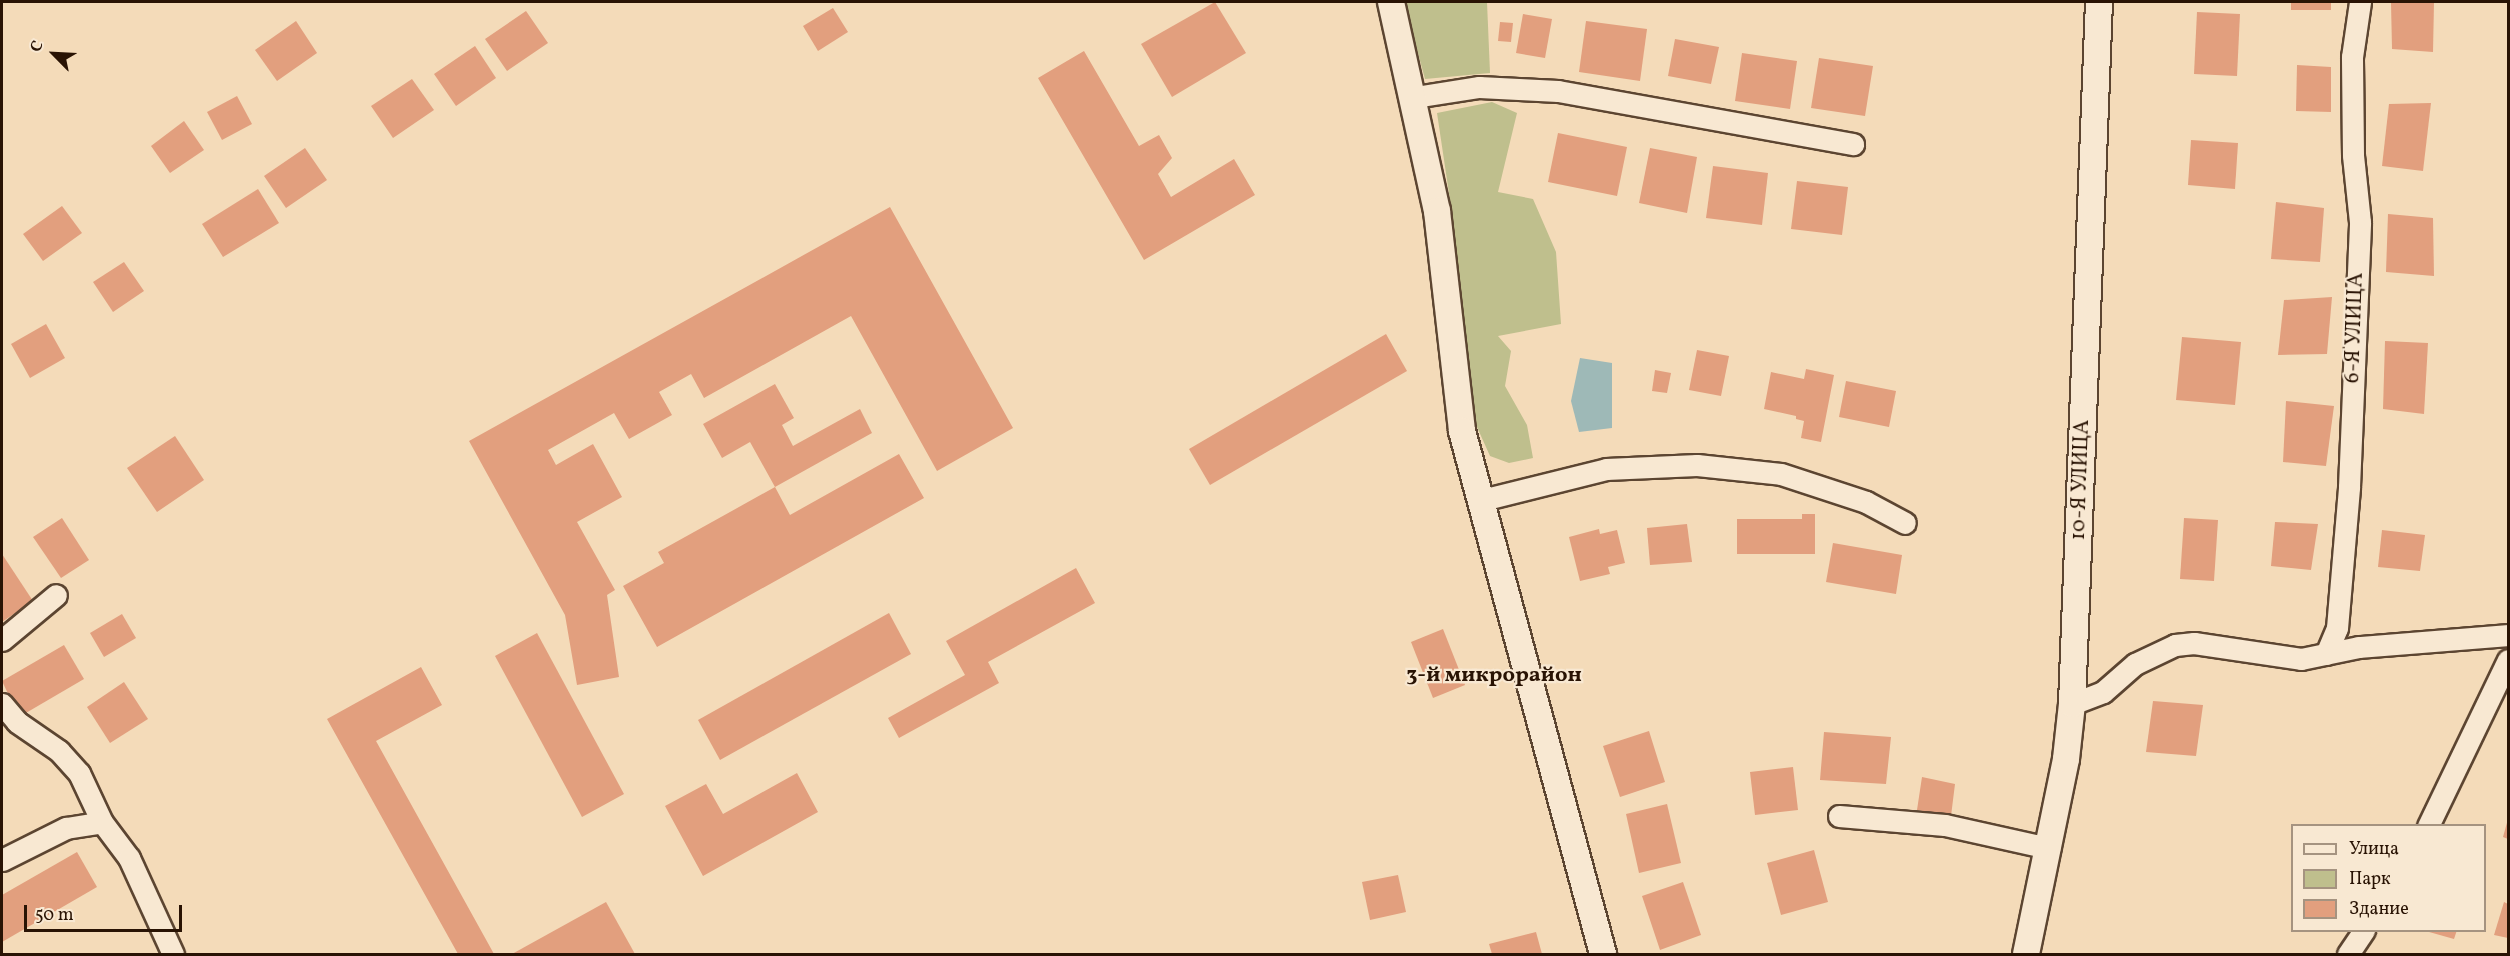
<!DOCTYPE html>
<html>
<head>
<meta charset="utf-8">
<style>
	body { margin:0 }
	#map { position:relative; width:2510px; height:956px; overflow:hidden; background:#f4dbb9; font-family:Vollkorn,serif }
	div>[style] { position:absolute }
	.green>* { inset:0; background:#bfbf8d }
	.water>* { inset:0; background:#9eb9b7 }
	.building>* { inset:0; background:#e29f7e }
	.roads { filter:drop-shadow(2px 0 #5c4531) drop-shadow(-2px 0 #5c4531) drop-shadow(0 2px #5c4531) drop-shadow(0 -2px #5c4531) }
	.minor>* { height:21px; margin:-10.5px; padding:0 10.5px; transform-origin:10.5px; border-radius:10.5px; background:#f8e8d2 }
	.tertiary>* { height:26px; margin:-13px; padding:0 13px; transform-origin:13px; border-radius:13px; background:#f8e8d2 }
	span { translate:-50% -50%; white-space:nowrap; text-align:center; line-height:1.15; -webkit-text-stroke:4.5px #f8e8d2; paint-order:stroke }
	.street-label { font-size:21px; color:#291304 }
	.neighbourhood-label { font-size:22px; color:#291304; font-weight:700 }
	.frame { position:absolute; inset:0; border:3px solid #291304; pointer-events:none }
	.legend { position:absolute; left:2291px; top:824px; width:195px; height:108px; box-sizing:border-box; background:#f8e8d2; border:2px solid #a59380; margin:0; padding:8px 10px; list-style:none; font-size:18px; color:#291304 }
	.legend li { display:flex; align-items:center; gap:12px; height:30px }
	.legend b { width:30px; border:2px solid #a59380 }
	.north { position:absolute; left:24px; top:24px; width:60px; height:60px; -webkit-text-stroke:4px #f8e8d2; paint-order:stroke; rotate:294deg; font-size:16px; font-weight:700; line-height:24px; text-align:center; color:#291304 }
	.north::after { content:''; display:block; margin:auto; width:21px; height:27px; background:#291304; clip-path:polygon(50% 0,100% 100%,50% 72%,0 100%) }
	.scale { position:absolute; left:24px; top:905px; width:158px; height:27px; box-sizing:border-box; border:3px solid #291304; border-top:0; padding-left:8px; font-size:18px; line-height:21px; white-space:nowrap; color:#291304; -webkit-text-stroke:4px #f8e8d2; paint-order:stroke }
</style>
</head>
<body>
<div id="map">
	<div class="green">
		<i style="clip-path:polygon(1404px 2px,1487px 2px,1490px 73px,1425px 79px)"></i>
		<i style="clip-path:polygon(1492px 102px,1517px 113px,1498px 192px,1533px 199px,1556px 252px,1561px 324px,1498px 336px,1511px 351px,1505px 386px,1527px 425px,1533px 458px,1509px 463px,1490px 456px,1468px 407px,1450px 200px,1437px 113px)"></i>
	</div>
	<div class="water">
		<i style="clip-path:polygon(1580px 358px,1612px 363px,1612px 428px,1579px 432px,1571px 401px)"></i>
	</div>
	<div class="building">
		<i style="clip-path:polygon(1215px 2px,1246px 53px,1172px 97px,1141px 44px)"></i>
		<i style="clip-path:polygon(2291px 2px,2331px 2px,2331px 10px,2291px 10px)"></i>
		<i style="clip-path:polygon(2391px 2px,2434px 2px,2433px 52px,2392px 49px)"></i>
		<i style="clip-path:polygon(833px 8px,848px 32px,818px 51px,803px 26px)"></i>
		<i style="clip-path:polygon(526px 11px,548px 43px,507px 71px,485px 39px)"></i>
		<i style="clip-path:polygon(2197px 12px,2240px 14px,2237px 76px,2194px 74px)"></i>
		<i style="clip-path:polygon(1523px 14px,1552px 19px,1545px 58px,1516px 53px)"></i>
		<i style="clip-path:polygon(296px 21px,317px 53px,277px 81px,255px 50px)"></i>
		<i style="clip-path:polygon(1586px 21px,1647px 29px,1640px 81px,1579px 72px)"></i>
		<i style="clip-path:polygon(1500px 22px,1513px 23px,1511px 42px,1498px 41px)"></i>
		<i style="clip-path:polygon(1675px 39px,1719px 47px,1711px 84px,1668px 76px)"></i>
		<i style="clip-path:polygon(475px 46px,496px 78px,456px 106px,434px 74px)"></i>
		<i style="clip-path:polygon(1084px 51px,1139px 146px,1159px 135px,1172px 158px,1158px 174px,1171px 197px,1234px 159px,1255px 195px,1144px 260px,1038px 78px)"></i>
		<i style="clip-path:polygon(1742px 53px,1797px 61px,1790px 109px,1735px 101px)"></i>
		<i style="clip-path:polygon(1819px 58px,1873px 66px,1865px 116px,1811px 108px)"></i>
		<i style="clip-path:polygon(2297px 65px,2331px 67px,2331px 112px,2296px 111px)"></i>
		<i style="clip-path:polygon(412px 79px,434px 110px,393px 138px,371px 106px)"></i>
		<i style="clip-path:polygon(237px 96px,252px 124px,222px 140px,207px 112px)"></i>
		<i style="clip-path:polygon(2431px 103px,2423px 171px,2382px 166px,2389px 104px)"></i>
		<i style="clip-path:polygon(184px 121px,204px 150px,170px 173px,151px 146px)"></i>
		<i style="clip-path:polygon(1558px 133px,1627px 147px,1617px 196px,1548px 182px)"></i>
		<i style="clip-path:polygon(2191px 140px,2238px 143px,2235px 189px,2188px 185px)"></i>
		<i style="clip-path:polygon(305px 148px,327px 180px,286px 208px,264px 176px)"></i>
		<i style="clip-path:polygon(1650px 148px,1697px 157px,1687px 213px,1639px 203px)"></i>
		<i style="clip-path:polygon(1713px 166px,1768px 173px,1762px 225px,1706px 218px)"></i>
		<i style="clip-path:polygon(1797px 181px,1848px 187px,1842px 235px,1791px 229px)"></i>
		<i style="clip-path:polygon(258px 189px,279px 223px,223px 257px,202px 224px)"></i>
		<i style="clip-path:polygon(2276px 202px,2324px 208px,2320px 262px,2271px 259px)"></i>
		<i style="clip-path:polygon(62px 206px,82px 233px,43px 261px,23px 234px)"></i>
		<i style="clip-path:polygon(890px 207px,1013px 428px,937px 471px,851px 316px,704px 398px,691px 374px,659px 392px,672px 415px,629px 439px,614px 413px,548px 450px,556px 465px,593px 444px,622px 497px,577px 522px,615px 590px,607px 595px,619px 677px,577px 685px,565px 615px,469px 441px)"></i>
		<i style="clip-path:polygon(2388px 214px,2433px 218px,2434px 276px,2386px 272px)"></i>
		<i style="clip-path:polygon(124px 262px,144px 291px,113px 312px,93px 282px)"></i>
		<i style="clip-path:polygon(2332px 297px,2327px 354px,2278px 355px,2284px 300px)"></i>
		<i style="clip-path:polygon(46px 324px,65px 358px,30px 378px,11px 344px)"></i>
		<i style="clip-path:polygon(1386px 334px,1407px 371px,1210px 485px,1189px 449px)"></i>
		<i style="clip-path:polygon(2182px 337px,2241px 342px,2235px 405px,2176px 400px)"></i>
		<i style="clip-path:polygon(2385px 341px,2428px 343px,2424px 414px,2383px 409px)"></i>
		<i style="clip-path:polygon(1697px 350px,1729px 356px,1721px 396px,1689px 390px)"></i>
		<i style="clip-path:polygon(1806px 369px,1834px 375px,1821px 442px,1801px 438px,1804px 421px,1796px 419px,1796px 416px,1764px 409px,1771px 372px,1804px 379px)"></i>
		<i style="clip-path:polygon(1655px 370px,1671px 373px,1667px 393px,1652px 391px)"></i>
		<i style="clip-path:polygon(1846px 381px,1896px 391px,1889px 427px,1839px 417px)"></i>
		<i style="clip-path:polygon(775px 384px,794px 418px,782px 425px,793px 446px,860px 409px,872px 433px,775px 487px,790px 515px,899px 454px,924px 498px,657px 647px,623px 586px,664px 563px,658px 552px,775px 487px,750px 442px,722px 458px,703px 424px)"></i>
		<i style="clip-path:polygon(2286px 401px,2334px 406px,2326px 466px,2283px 462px)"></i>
		<i style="clip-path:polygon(175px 436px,204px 480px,157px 512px,127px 468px)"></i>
		<i style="clip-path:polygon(1802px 514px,1815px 514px,1815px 554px,1737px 554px,1737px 519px,1802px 519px)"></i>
		<i style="clip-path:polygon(62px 518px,89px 560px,61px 578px,33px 537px)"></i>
		<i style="clip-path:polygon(2184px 518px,2218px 520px,2214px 581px,2180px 579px)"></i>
		<i style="clip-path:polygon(2275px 522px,2318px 524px,2311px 570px,2271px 566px)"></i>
		<i style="clip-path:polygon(1687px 524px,1692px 562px,1650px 565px,1647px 528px)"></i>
		<i style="clip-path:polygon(1599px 529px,1600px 534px,1617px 530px,1625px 563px,1608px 567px,1610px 574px,1580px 581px,1569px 537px)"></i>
		<i style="clip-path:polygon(2382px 530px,2425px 535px,2420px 571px,2378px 567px)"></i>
		<i style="clip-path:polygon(1833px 543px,1902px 555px,1896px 594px,1826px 582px)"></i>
		<i style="clip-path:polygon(2px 554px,33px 601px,2px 622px)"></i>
		<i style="clip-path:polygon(1076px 568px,1095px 603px,988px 662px,999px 683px,899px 738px,888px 718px,965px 675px,946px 641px)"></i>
		<i style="clip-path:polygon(889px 613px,911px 654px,720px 760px,698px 720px)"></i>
		<i style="clip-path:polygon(122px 614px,136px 638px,104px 657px,90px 633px)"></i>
		<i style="clip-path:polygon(1443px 629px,1465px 685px,1433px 698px,1411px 642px)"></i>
		<i style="clip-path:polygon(537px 633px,624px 794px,582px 817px,495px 656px)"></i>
		<i style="clip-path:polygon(64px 645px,84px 679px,19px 717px,2px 681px)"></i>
		<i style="clip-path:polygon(421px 667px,442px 705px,376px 741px,494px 954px,458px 954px,327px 719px)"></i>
		<i style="clip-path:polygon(124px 682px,148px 719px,110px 743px,87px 707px)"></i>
		<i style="clip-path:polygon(2153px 701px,2203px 705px,2196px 756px,2146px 752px)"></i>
		<i style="clip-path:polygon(1649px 731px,1665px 782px,1620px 797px,1603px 746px)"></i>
		<i style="clip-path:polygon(1824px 732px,1891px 737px,1886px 784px,1820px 780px)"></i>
		<i style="clip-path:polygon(1793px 767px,1798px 810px,1755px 815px,1750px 772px)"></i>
		<i style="clip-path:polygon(797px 773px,818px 812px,703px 876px,665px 806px,706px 784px,723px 814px)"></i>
		<i style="clip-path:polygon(1922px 777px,1955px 784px,1951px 816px,1917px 810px)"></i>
		<i style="clip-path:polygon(1667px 804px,1681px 863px,1639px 873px,1626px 814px)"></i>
		<i style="clip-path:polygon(2508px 819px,2508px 839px,2503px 837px)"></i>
		<i style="clip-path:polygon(1814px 850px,1828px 902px,1781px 915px,1767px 863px)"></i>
		<i style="clip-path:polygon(77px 852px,97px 887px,2px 942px,2px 895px)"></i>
		<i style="clip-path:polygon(1398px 875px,1406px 912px,1370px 920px,1362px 882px)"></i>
		<i style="clip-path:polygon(1683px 882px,1701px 935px,1660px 950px,1642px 896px)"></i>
		<i style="clip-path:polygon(606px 902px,635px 954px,512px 954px)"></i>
		<i style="clip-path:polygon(2504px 902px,2508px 904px,2508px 938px,2494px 935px)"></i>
		<i style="clip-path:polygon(2422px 930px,2457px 930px,2454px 939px)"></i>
		<i style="clip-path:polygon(1536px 932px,1542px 954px,1492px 954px,1489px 944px)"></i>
	</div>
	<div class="roads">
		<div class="minor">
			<i style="left:1415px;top:97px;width:65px;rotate:-8.9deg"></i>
			<i style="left:1479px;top:87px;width:79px;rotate:2.9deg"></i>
			<i style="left:1558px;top:91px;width:300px;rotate:10.2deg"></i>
			<i style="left:1478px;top:501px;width:132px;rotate:-14deg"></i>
			<i style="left:1606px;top:469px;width:91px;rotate:-2.5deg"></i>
			<i style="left:1697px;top:465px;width:84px;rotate:6.1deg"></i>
			<i style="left:1781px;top:474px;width:89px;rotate:18.2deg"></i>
			<i style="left:1866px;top:502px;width:44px;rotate:28.3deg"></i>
			<i style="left:2px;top:640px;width:70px;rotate:-39.8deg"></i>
			<i style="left:2326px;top:654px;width:28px;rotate:-67deg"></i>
			<i style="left:2337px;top:628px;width:142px;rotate:-85.1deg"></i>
			<i style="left:2349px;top:487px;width:265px;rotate:-87.6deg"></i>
			<i style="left:2360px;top:222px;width:67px;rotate:-96deg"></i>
			<i style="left:2353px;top:155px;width:98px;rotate:-90.6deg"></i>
			<i style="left:2352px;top:57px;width:56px;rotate:-81.7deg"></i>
			<i style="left:2px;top:704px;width:23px;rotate:50deg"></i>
			<i style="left:17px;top:722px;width:51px;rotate:34.6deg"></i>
			<i style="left:59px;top:751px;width:30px;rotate:48deg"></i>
			<i style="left:79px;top:773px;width:54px;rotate:64.9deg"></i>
			<i style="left:102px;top:822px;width:45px;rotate:53.1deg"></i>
			<i style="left:129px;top:858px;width:106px;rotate:65.4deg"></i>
			<i style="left:2072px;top:704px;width:33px;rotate:-21deg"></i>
			<i style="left:2103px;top:692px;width:43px;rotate:-41.2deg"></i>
			<i style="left:2135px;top:664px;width:44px;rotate:-25.4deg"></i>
			<i style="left:2175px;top:645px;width:19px;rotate:-6deg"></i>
			<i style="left:2194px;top:643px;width:108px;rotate:8.5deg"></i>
			<i style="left:2301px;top:659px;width:59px;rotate:-11.7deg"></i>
			<i style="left:2359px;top:647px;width:149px;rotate:-4.6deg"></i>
			<i style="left:1839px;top:816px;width:106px;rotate:4.9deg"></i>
			<i style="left:1945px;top:825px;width:107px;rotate:12.5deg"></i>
			<i style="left:2428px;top:826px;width:184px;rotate:-64.3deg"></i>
			<i style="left:2px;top:860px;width:72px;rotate:-26.6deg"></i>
			<i style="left:66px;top:828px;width:36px;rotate:-9deg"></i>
			<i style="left:2348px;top:954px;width:29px;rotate:-56deg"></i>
		</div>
		<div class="tertiary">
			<i style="left:1391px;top:2px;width:214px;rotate:77.6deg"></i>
			<i style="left:1437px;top:211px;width:221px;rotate:83.5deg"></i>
			<i style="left:1462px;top:431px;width:542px;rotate:74.91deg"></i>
			<i style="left:2026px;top:954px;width:199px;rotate:-78.4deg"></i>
			<i style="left:2066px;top:759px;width:55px;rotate:-83.8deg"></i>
			<i style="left:2072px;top:704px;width:703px;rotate:-87.8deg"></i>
		</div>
	</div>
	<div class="street-label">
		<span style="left:2355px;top:328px;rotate:-88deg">6-Я УЛИЦА</span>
		<span style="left:2081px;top:480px;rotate:-88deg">10-Я УЛИЦА</span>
	</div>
	<div class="neighbourhood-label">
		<span style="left:1494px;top:676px">3-й микрорайон</span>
	</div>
	<div class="frame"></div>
	<ul class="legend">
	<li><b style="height:8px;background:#f8e8d2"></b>Улица</li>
	<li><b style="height:16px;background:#bfbf8d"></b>Парк</li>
	<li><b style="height:16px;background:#e29f7e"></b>Здание</li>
	</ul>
	<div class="north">С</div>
	<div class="scale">50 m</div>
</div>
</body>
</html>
